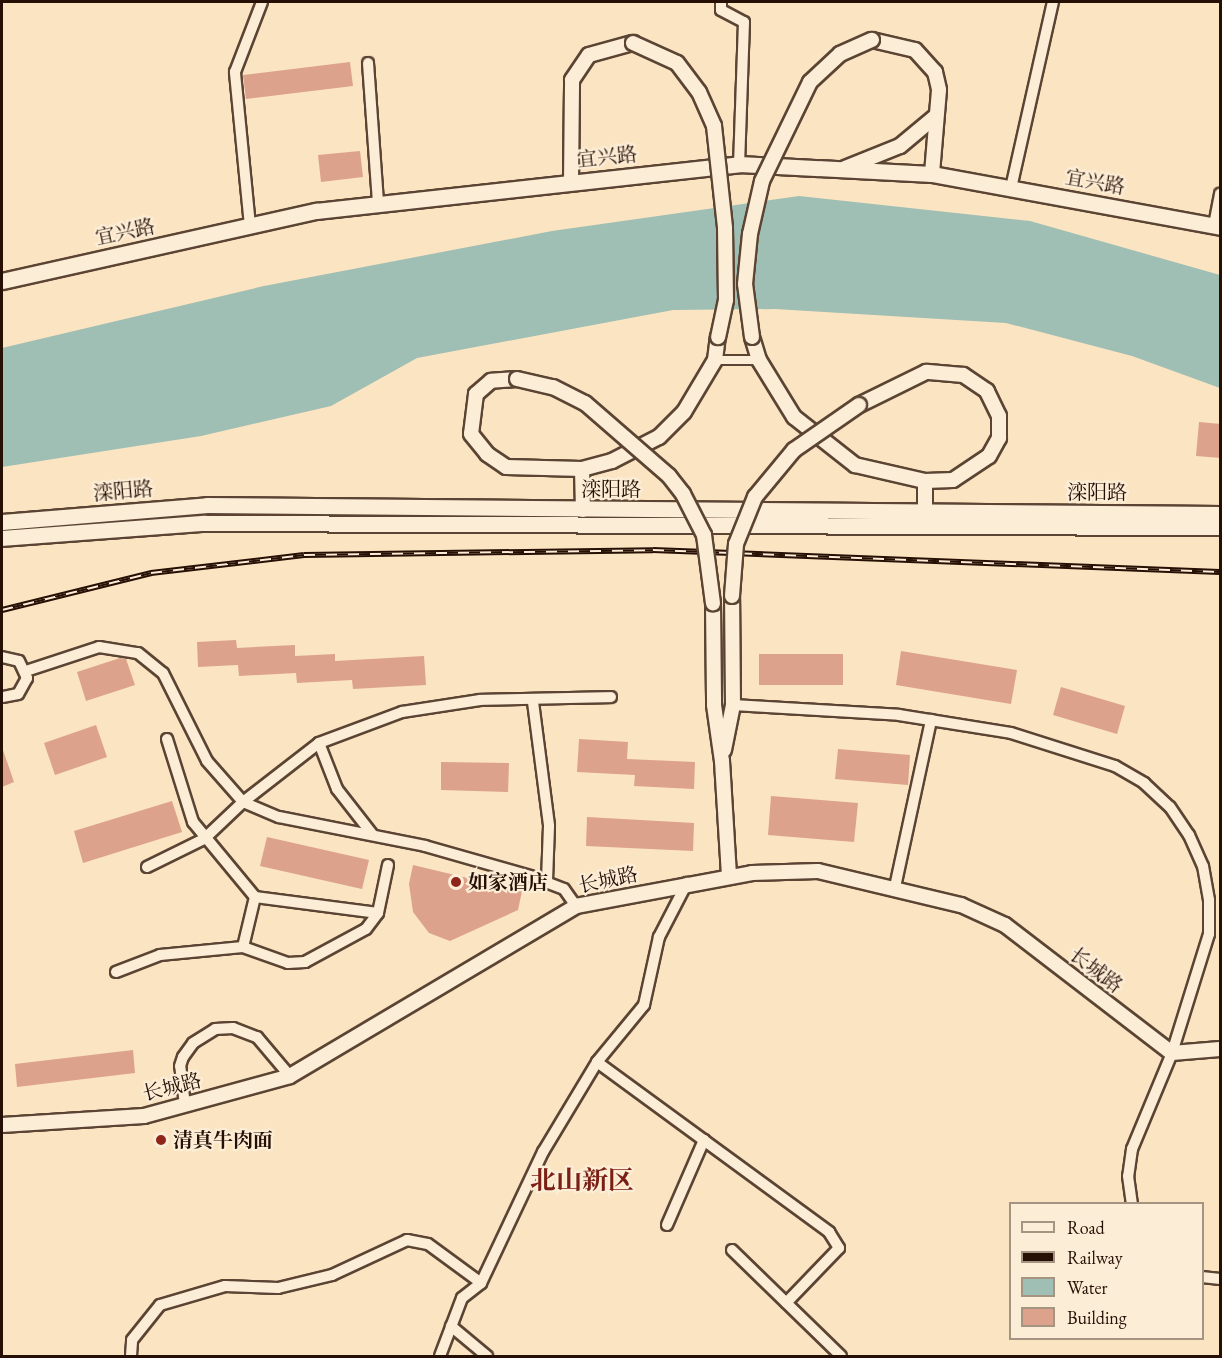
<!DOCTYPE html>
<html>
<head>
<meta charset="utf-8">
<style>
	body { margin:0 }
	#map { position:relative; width:1222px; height:1358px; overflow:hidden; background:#fbe4c1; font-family:"EB Garamond","Noto Serif SC",serif }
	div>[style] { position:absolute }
	.water>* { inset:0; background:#9fbeb4 }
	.building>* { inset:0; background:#dda28b }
	.roads { filter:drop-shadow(2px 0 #5b4433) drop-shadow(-2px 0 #5b4433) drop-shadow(0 2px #5b4433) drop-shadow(0 -2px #5b4433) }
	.pedestrian>* { height:8px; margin:-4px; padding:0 4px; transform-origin:4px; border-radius:4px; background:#fcedd7 }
	.minor>* { height:10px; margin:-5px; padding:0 5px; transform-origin:5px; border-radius:5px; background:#fcedd7 }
	.tertiary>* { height:14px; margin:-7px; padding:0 7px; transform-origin:7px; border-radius:7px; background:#fcedd7 }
	.secondary>* { height:15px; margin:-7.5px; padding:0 7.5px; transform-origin:7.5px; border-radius:7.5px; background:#fcedd7 }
	.rail>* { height:6px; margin-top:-3px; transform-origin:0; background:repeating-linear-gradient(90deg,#fcedd7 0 11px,#260f04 0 22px); box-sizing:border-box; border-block:2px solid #260f04 }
	.bridges { filter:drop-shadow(2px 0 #5b4433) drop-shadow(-2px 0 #5b4433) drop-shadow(0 2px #5b4433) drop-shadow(0 -2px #5b4433) }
	.tertiary-bridge>* { height:14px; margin:-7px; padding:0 7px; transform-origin:7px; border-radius:7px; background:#fcedd7 }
	.dots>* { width:16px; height:16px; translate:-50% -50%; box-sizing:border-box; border:3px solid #fcedd7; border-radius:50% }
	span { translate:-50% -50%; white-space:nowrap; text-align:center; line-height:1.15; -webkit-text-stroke:4.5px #fcedd7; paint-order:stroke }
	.street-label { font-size:20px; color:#260f04 }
	.poi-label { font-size:20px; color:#260f04; font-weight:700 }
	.left { translate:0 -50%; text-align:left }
	.district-label { font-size:26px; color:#7a1f14; font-weight:700 }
	.frame { position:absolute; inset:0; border:3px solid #260f04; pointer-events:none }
	.legend { position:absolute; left:1009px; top:1202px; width:195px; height:138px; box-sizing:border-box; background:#fcedd7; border:2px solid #a69483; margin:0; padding:8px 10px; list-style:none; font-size:18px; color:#260f04 }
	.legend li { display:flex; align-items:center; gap:12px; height:30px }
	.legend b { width:30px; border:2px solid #a69483 }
</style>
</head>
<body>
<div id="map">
	<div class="water">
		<i style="clip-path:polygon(799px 196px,1030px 221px,1220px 275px,1220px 388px,1132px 356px,1006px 323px,775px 309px,673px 310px,417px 358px,331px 406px,201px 436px,2px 467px,2px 348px,264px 286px,552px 231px)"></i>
	</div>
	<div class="building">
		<i style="clip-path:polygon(350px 62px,353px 86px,246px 99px,243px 75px)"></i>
		<i style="clip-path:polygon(360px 151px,363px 177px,321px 182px,318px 155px)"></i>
		<i style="clip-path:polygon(1199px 422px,1221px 424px,1221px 458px,1196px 456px)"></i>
		<i style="clip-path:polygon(236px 640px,237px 648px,295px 645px,295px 656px,335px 654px,335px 661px,424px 656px,426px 685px,353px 689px,352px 680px,297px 683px,296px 673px,239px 676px,238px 665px,198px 667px,197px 642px)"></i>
		<i style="clip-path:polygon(901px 651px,1017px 670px,1011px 704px,896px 685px)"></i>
		<i style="clip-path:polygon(759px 654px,843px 654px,843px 685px,759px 685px)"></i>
		<i style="clip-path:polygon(120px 658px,126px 659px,135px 685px,86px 701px,77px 672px)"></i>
		<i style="clip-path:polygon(1061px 687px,1125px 706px,1117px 734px,1053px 715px)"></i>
		<i style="clip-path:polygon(96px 725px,107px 757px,55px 775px,44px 743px)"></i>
		<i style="clip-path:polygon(579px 739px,628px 742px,627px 759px,695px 762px,694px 789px,634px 786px,635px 775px,577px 772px)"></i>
		<i style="clip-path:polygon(838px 749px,910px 755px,908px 785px,835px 779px)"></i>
		<i style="clip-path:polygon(3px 750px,14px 782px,2px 787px,2px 751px)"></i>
		<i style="clip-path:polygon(441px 762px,509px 763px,508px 792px,441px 790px)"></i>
		<i style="clip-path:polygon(771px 796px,858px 803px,854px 842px,768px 835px)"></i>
		<i style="clip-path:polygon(172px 801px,182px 832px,83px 863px,74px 831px)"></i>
		<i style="clip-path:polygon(587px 817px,694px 823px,693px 851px,586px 846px)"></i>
		<i style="clip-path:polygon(267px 837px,369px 860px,362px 889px,260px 866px)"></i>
		<i style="clip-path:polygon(413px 865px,522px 891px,518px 910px,450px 941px,429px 933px,413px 912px,409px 884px)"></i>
		<i style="clip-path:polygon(133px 1050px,135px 1073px,17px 1087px,15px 1064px)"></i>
	</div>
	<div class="roads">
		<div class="pedestrian">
			<i style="left:715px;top:360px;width:44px"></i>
		</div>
		<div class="minor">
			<i style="left:721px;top:2px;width:8px;rotate:90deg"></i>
			<i style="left:721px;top:10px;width:26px;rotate:28deg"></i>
			<i style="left:744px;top:22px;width:142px;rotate:92deg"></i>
			<i style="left:368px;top:63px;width:141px;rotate:85.9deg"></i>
			<i style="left:1011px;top:188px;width:191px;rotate:-77.3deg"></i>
			<i style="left:1214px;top:225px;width:32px;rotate:-79deg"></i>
			<i style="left:250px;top:226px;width:155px;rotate:-95.6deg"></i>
			<i style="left:235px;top:72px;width:75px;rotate:-68.9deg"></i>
			<i style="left:2px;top:657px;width:17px;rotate:13deg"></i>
			<i style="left:19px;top:661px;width:19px;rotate:65deg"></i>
			<i style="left:27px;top:678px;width:18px;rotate:119deg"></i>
			<i style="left:18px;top:694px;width:16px;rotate:169deg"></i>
			<i style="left:26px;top:671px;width:77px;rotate:-18.2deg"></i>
			<i style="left:99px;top:647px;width:39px;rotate:9deg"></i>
			<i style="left:138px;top:653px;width:32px;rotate:39deg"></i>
			<i style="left:163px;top:673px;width:98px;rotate:63.4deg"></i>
			<i style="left:207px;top:761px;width:55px;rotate:48.7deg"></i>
			<i style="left:243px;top:802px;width:39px;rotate:23deg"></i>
			<i style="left:279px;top:817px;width:149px;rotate:11.2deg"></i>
			<i style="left:425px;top:846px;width:109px;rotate:15.9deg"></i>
			<i style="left:530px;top:876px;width:36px;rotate:21deg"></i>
			<i style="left:564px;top:889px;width:21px;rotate:55deg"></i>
			<i style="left:533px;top:702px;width:125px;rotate:82.6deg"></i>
			<i style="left:549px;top:826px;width:55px;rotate:92.1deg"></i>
			<i style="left:733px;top:705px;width:166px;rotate:3.4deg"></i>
			<i style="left:899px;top:715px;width:113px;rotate:9.1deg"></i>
			<i style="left:1011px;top:733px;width:109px;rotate:17.6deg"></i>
			<i style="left:1115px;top:766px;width:34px;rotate:30deg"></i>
			<i style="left:1144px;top:783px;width:35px;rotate:43deg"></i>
			<i style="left:1170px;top:807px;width:34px;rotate:56deg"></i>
			<i style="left:1189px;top:835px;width:34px;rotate:66deg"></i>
			<i style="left:1203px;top:866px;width:35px;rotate:80deg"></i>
			<i style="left:1209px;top:900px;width:34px;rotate:90deg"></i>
			<i style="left:1209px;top:934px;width:125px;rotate:107.3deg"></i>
			<i style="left:1172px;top:1053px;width:104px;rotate:112.6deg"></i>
			<i style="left:1132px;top:1149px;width:27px;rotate:98deg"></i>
			<i style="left:1128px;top:1176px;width:28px;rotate:82deg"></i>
			<i style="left:167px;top:739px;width:87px;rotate:72.6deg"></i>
			<i style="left:193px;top:822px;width:97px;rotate:50.4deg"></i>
			<i style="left:255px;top:897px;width:124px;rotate:7.4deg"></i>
			<i style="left:319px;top:743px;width:49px;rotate:68.6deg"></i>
			<i style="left:337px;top:789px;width:58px;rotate:52deg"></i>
			<i style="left:147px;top:867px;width:64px;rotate:-26.2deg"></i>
			<i style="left:204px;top:839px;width:54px;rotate:-43.5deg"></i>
			<i style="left:243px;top:802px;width:96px;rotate:-37.8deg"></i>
			<i style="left:319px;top:743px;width:89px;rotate:-20.5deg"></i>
			<i style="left:402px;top:712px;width:79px;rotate:-8.7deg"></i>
			<i style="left:480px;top:700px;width:131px;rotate:-1.3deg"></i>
			<i style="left:895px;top:887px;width:171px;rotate:-77.8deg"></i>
			<i style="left:243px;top:947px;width:48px;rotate:19.6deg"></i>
			<i style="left:288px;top:963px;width:17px;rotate:-3deg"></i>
			<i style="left:305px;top:962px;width:69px;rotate:-28.4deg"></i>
			<i style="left:366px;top:929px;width:20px;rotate:-53deg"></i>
			<i style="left:378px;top:913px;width:49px;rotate:-78.2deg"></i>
			<i style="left:116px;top:972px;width:47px;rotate:-21.1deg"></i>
			<i style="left:160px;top:955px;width:83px;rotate:-5.5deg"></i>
			<i style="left:243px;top:947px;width:51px;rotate:-76.5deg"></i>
			<i style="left:597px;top:1062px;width:288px;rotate:36.2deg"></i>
			<i style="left:829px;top:1232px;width:19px;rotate:58deg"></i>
			<i style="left:839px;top:1248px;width:76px;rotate:133.9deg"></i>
			<i style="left:185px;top:1105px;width:39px;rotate:-97deg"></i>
			<i style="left:180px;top:1066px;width:9px;rotate:-72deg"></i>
			<i style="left:183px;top:1057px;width:17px;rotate:-54deg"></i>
			<i style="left:193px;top:1043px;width:26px;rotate:-32deg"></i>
			<i style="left:215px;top:1029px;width:18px;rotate:-3deg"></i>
			<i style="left:233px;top:1028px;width:26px;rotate:21deg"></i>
			<i style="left:257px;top:1037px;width:51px;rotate:49.8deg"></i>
			<i style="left:667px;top:1225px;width:93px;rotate:-66.5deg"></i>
			<i style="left:732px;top:1250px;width:152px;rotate:44.2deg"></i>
			<i style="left:1202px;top:1277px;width:18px;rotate:6deg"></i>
			<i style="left:451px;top:1326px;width:47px;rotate:39.8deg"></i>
			<i style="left:131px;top:1356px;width:16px;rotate:-86deg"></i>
			<i style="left:132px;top:1340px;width:45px;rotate:-51.3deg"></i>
			<i style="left:160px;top:1305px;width:68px;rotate:-16.3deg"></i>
			<i style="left:225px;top:1286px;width:53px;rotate:2.2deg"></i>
			<i style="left:278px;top:1288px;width:56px;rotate:-13.5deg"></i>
			<i style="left:332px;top:1275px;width:83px;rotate:-25deg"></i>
			<i style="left:407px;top:1240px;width:21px;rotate:11deg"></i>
			<i style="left:428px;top:1244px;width:66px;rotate:36.3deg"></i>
			<i style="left:440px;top:1356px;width:62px;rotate:-69.2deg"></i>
			<i style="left:462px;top:1298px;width:24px;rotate:-38deg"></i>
			<i style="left:481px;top:1283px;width:145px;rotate:-64.7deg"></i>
			<i style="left:543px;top:1152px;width:105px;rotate:-59deg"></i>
			<i style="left:597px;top:1062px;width:74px;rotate:-50.5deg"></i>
			<i style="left:644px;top:1005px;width:70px;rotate:-77.6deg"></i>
			<i style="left:659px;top:937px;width:61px;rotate:-62.6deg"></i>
		</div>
		<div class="tertiary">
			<i style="left:872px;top:40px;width:44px;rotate:13.1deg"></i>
			<i style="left:915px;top:50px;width:30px;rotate:48deg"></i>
			<i style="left:935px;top:72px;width:18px;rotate:77deg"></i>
			<i style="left:939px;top:90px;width:84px;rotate:94.8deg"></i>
			<i style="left:845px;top:168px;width:59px;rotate:-21.8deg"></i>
			<i style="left:900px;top:146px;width:47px;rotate:-39.8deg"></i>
			<i style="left:571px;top:182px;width:102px;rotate:-89.4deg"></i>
			<i style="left:572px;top:80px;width:30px;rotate:-56deg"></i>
			<i style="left:589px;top:55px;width:46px;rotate:-15.3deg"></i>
			<i style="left:752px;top:337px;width:24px;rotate:73deg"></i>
			<i style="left:759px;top:360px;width:67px;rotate:58.4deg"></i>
			<i style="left:794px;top:417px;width:78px;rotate:38.2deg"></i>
			<i style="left:855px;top:465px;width:72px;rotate:12.9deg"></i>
			<i style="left:925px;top:481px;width:28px;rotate:-2deg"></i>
			<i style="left:953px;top:480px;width:43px;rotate:-33.7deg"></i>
			<i style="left:989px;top:456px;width:21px;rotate:-61deg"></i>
			<i style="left:999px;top:438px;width:22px;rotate:-90deg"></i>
			<i style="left:999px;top:416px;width:28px;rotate:-116deg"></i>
			<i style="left:987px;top:391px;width:29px;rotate:-146deg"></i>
			<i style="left:963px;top:375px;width:37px;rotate:-175deg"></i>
			<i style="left:926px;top:372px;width:75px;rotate:153.8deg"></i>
			<i style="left:517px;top:379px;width:26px;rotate:176deg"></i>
			<i style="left:491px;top:381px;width:20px;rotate:139deg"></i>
			<i style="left:476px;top:394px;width:40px;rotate:97.1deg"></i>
			<i style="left:471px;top:434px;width:26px;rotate:51deg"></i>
			<i style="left:487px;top:454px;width:23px;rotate:34deg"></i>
			<i style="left:506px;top:467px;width:76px;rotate:1.5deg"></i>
			<i style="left:582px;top:469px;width:31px;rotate:-15deg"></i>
			<i style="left:612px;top:461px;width:53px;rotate:-27.1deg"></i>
			<i style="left:659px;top:437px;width:35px;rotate:-45deg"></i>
			<i style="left:684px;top:412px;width:61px;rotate:-59.2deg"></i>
			<i style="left:715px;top:360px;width:23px;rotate:-83deg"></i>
			<i style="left:582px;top:469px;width:41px;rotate:88.6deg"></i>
			<i style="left:925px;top:512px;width:31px;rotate:-90deg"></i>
			<i style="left:713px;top:603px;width:102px;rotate:89.4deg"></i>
			<i style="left:714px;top:705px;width:57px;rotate:81.9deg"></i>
			<i style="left:722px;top:761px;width:114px;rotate:86.5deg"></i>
			<i style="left:724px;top:750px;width:46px;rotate:-78.7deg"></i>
			<i style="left:733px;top:705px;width:109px;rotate:-90.5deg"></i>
			<i style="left:2px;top:1125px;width:142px;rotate:-3.6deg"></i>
			<i style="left:144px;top:1116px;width:151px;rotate:-15.3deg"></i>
			<i style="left:290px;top:1076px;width:333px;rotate:-30.7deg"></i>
			<i style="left:576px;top:906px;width:179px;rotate:-10.6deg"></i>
			<i style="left:752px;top:873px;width:66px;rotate:-1.7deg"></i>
			<i style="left:818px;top:871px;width:147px;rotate:13.4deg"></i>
			<i style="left:961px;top:905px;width:48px;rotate:24.4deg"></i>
			<i style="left:1005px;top:925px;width:210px;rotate:37.5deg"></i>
			<i style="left:1172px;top:1053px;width:48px;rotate:-4.8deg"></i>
		</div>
		<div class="secondary">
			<i style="left:2px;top:281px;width:322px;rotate:-12.6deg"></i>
			<i style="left:316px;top:211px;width:426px;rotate:-6.3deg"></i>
			<i style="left:739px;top:164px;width:193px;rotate:3deg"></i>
			<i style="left:932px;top:174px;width:293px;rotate:10.4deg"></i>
			<i style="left:2px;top:522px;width:206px;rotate:-4.7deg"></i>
			<i style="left:207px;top:505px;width:1013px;rotate:0.51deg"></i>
			<i style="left:2px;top:538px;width:202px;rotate:-4.3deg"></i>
			<i style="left:203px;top:523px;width:1017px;rotate:0.23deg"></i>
		</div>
	</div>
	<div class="rail">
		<i style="left:2px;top:610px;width:154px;rotate:-13.9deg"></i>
		<i style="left:151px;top:573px;width:154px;rotate:-6.7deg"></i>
		<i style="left:304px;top:555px;width:349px;rotate:-0.8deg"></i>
		<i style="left:653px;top:550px;width:567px;rotate:2.22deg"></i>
	</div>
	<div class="bridges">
		<div class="tertiary-bridge">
			<i style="left:633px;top:43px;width:48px;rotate:24.4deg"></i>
			<i style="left:677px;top:63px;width:36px;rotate:53deg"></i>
			<i style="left:699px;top:92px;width:37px;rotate:66deg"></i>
			<i style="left:714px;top:126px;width:103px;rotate:83.8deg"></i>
			<i style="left:725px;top:228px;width:72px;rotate:89.2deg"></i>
			<i style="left:726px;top:300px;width:38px;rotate:102deg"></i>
			<i style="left:752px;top:337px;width:53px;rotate:-97.5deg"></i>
			<i style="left:745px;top:284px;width:50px;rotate:-84.3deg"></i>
			<i style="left:750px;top:234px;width:54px;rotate:-77.2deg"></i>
			<i style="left:762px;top:181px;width:110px;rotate:-64.1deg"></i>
			<i style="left:810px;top:82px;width:41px;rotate:-43deg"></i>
			<i style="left:840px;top:54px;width:35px;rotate:-24deg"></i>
			<i style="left:517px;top:379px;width:37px;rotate:13deg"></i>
			<i style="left:553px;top:387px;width:36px;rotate:27deg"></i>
			<i style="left:585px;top:403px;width:111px;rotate:41deg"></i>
			<i style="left:669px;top:476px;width:23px;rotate:52deg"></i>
			<i style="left:683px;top:494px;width:46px;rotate:62.9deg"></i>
			<i style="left:704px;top:535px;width:69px;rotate:82.5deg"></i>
			<i style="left:732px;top:596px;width:52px;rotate:-85.6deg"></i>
			<i style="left:736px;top:544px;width:51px;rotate:-68deg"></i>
			<i style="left:755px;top:497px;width:61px;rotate:-50.3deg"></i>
			<i style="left:794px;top:450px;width:79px;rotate:-34.7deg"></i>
		</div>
	</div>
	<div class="dots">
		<i style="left:456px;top:882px;background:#8f2418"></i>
		<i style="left:161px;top:1140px;background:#8f2418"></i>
	</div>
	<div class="street-label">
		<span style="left:607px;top:157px;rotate:-6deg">宜兴路</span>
		<span style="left:1095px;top:182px;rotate:10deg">宜兴路</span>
		<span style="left:125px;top:232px;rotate:-12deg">宜兴路</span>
		<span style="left:611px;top:489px">滦阳路</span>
		<span style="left:123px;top:491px;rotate:-5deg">滦阳路</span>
		<span style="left:1097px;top:492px">滦阳路</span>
		<span style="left:608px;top:880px;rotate:-12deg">长城路</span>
		<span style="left:1096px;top:970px;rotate:37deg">长城路</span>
		<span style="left:172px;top:1087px;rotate:-14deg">长城路</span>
	</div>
	<div class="poi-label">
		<span class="left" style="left:468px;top:882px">如家酒店</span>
		<span class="left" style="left:173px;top:1140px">清真牛肉面</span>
	</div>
	<div class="district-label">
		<span style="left:582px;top:1181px">北山新区</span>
	</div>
	<div class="frame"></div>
	<ul class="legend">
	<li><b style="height:8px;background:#fcedd7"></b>Road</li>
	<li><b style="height:8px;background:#260f04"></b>Railway</li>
	<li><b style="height:16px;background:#9fbeb4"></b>Water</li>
	<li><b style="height:16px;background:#dda28b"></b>Building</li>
	</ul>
</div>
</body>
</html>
